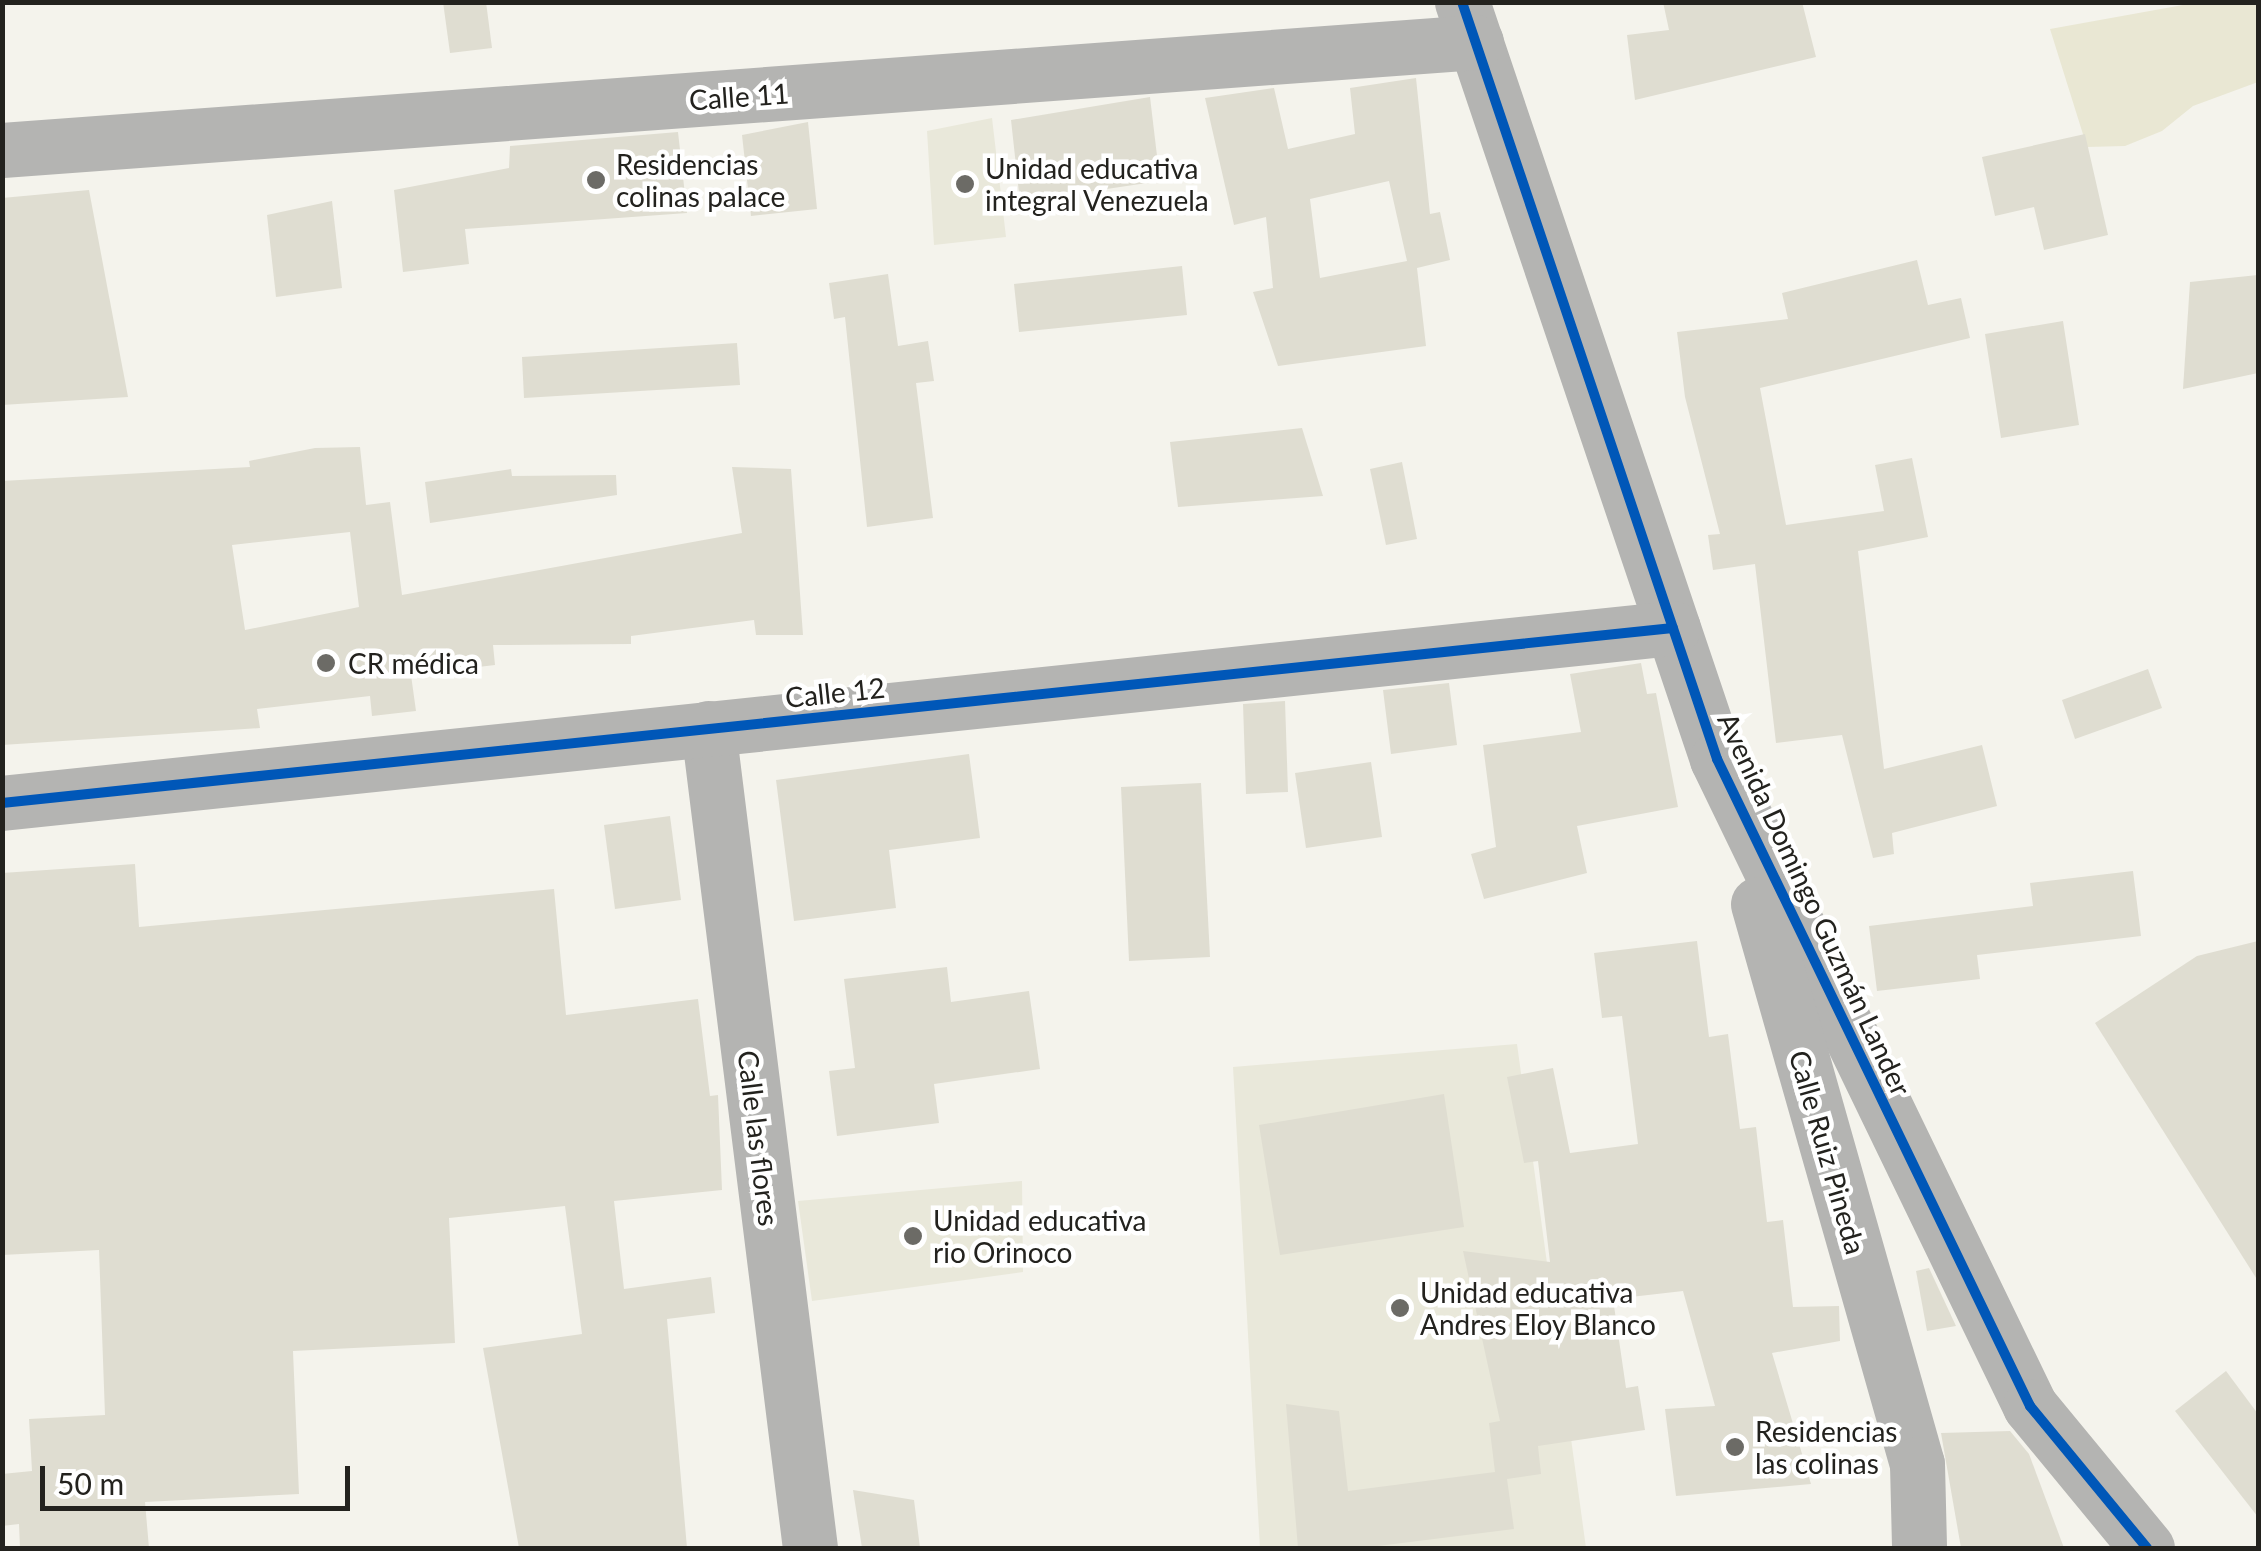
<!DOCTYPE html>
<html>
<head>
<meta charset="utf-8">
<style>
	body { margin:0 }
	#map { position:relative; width:2261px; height:1551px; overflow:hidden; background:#f4f3ec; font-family:Lato,sans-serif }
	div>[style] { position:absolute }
	.built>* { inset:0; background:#e9e8da }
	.green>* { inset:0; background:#e9e7d3 }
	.building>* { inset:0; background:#dfddd1 }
	.minor>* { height:55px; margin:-27.5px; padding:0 27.5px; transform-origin:27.5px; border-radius:27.5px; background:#b4b4b2 }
	.cycleway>* { height:10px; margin:-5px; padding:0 5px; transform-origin:5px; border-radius:5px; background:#0057b8 }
	.dots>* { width:28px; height:28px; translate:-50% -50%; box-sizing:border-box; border:5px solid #fff; border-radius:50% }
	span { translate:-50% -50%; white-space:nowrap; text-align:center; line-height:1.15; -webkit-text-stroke:9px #fff; paint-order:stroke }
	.street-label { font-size:28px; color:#23221e }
	.poi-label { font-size:28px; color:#23221e }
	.left { translate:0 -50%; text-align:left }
	.frame { position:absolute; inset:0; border:5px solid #23221e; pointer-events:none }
	.scale { position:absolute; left:40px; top:1466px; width:310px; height:45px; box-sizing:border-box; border:5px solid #23221e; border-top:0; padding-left:12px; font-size:30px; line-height:35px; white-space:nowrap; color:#23221e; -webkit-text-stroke:8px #fff; paint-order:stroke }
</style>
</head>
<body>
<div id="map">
	<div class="built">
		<i style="clip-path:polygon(992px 118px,1006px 237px,934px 245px,927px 131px)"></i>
		<i style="clip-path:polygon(1517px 1044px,1586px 1548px,1260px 1548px,1233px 1067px)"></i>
		<i style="clip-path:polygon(1022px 1181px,1023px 1272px,812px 1301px,798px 1201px)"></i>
	</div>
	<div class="green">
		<i style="clip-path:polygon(2194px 3px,2258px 3px,2258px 82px,2193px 106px,2162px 131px,2125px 146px,2087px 147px,2050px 29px)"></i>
	</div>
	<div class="building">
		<i style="clip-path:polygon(443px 2px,486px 2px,492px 48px,450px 53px)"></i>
		<i style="clip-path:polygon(1663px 2px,1802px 2px,1816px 57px,1635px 100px,1627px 35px,1669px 30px)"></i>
		<i style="clip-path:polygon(evenodd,1416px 78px,1430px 214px,1440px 212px,1450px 260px,1417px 268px,1426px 346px,1278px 366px,1253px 292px,1273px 288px,1266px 217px,1234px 225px,1205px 98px,1274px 88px,1288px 149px,1355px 134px,1350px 88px,1416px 78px,1389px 181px,1407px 261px,1320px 278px,1310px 199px,1389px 181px)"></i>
		<i style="clip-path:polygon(1150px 97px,1160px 181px,1020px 202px,1011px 120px)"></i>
		<i style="clip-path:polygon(808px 122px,817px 209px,751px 216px,742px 135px)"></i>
		<i style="clip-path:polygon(678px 132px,687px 213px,465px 229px,469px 264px,403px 272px,394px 190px,509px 168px,510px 146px)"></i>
		<i style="clip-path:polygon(2085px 134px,2108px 235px,2044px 250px,2034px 207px,1995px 216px,1982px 157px)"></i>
		<i style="clip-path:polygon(89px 190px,128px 397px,2px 405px,2px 198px)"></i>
		<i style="clip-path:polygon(332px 201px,342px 288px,276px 297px,267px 215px)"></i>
		<i style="clip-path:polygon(1917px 260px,1928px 305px,1961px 298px,1970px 338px,1760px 388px,1786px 525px,1884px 511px,1875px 465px,1912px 458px,1928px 537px,1858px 551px,1884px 769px,1982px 745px,1997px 806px,1892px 833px,1894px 854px,1873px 858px,1842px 735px,1776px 743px,1755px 564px,1713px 570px,1708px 535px,1720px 534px,1685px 397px,1677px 332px,1788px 319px,1782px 293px)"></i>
		<i style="clip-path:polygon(1182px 266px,1187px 315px,1019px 332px,1014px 284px)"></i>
		<i style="clip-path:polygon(888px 274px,898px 346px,928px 341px,934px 381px,916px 383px,933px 518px,867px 527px,845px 317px,834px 319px,829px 283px)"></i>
		<i style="clip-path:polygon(2258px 275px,2258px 373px,2183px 389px,2190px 282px)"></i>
		<i style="clip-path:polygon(2063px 321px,2079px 425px,2001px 438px,1985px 334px)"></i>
		<i style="clip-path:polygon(737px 343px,740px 385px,524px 398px,522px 357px)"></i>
		<i style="clip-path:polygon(1302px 428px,1323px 496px,1178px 507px,1170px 442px)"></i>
		<i style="clip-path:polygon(evenodd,360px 447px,366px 505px,390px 502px,402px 595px,742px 533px,732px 467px,791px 469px,803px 635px,756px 635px,754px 620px,631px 636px,631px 644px,493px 645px,495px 665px,411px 675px,416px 711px,372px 716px,370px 696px,257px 709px,260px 728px,2px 745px,2px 481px,250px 467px,249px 461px,315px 448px,360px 447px,350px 532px,359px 607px,245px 630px,232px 545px,350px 532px)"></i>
		<i style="clip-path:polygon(1402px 462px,1417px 539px,1386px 545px,1370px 469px)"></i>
		<i style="clip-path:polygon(511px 469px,512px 476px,616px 475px,617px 495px,430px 523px,425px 482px)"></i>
		<i style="clip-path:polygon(1641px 663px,1647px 694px,1656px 693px,1678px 807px,1577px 826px,1587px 873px,1484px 899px,1471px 854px,1496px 847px,1483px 745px,1581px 732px,1570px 674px)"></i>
		<i style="clip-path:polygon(2148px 669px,2162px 708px,2075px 739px,2062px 700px)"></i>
		<i style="clip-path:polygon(1449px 683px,1457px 745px,1391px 754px,1383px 690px)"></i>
		<i style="clip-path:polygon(1285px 701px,1288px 792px,1246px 794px,1243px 704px)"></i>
		<i style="clip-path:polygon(969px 754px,980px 838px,889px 850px,896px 908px,794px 921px,776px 780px)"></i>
		<i style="clip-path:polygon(1371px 762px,1382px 837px,1306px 848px,1295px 773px)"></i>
		<i style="clip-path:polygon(1201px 783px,1210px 957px,1129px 961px,1121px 787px)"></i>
		<i style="clip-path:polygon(670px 816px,681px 900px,615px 909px,604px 825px)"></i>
		<i style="clip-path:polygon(135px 864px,139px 927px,554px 889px,566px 1015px,698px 999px,710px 1096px,718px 1095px,722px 1190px,614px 1201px,624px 1289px,711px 1277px,715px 1313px,667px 1319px,687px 1548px,519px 1548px,483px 1348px,582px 1334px,565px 1206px,449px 1218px,455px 1343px,293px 1351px,299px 1494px,145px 1502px,149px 1548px,20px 1548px,19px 1524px,2px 1526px,2px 1474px,32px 1471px,29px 1419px,105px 1415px,99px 1250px,2px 1255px,2px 873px)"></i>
		<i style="clip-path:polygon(2133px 871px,2141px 936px,1977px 955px,1980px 979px,1877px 991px,1869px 926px,2033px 906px,2030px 883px)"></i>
		<i style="clip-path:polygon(1697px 941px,1709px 1037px,1728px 1034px,1740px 1129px,1756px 1127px,1767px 1222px,1783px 1220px,1793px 1307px,1839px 1306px,1840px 1341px,1772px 1353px,1811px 1484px,1676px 1496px,1665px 1409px,1715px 1406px,1683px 1291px,1613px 1299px,1626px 1388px,1638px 1386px,1645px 1430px,1538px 1446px,1541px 1474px,1507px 1479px,1514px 1529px,1362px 1548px,1298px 1548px,1286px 1404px,1339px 1411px,1348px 1491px,1495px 1472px,1489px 1423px,1500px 1421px,1463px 1251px,1550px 1262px,1538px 1161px,1524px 1163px,1507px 1077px,1553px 1068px,1570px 1153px,1638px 1144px,1622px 1016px,1602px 1018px,1594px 953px)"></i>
		<i style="clip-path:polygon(2258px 941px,2258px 1281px,2095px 1023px,2197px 956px)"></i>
		<i style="clip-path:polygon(947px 967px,951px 1002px,1029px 991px,1040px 1069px,934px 1084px,939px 1123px,837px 1136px,829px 1071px,855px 1068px,844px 979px)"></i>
		<i style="clip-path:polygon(1444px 1094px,1464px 1227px,1280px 1255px,1259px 1125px)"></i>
		<i style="clip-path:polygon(1929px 1268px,1956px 1326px,1927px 1331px,1916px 1271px)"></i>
		<i style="clip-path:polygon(2226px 1371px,2258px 1414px,2258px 1517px,2175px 1411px)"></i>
		<i style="clip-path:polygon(2010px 1431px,2029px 1454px,2064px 1548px,1961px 1548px,1941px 1433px)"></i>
		<i style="clip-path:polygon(853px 1490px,914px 1500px,920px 1548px,862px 1548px)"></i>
	</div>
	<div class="minor">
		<i style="left:1462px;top:2px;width:799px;rotate:71.38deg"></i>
		<i style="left:1717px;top:759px;width:719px;rotate:64.18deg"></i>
		<i style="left:2030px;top:1406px;width:184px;rotate:50.5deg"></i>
		<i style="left:2px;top:150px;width:1478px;rotate:-4.19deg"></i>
		<i style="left:708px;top:728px;width:826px;rotate:82.91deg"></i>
		<i style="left:2px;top:803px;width:1680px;rotate:-5.98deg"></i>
		<i style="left:1758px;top:904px;width:582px;rotate:74.15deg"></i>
		<i style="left:1917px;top:1464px;width:84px;rotate:88.6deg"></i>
	</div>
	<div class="cycleway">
		<i style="left:1462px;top:2px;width:799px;rotate:71.38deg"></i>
		<i style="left:1717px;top:759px;width:719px;rotate:64.18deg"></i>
		<i style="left:2030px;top:1406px;width:184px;rotate:50.5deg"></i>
		<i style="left:2px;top:803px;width:1680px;rotate:-5.98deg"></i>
	</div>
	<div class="dots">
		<i style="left:596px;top:180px;background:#6c6b66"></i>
		<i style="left:965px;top:184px;background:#6c6b66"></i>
		<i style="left:326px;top:663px;background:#6c6b66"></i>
		<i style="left:913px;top:1236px;background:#6c6b66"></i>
		<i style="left:1400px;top:1308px;background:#6c6b66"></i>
		<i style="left:1735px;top:1447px;background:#6c6b66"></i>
	</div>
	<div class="street-label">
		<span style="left:739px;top:96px;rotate:-4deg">Calle 11</span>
		<span style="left:835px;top:692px;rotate:-6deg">Calle 12</span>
		<span style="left:1815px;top:904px;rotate:65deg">Avenida Domingo Guzmán Lander</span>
		<span style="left:759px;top:1138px;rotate:83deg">Calle las flores</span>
		<span style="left:1828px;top:1152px;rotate:74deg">Calle Ruiz Pineda</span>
	</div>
	<div class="poi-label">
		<span class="left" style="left:616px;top:180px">Residencias<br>colinas palace</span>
		<span class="left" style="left:985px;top:184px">Unidad educativa<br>integral Venezuela</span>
		<span class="left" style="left:348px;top:663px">CR médica</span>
		<span class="left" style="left:933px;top:1236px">Unidad educativa<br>rio Orinoco</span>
		<span class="left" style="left:1420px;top:1308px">Unidad educativa<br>Andres Eloy Blanco</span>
		<span class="left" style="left:1755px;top:1447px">Residencias<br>las colinas</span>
	</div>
	<div class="frame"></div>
	<div class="scale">50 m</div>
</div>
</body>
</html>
